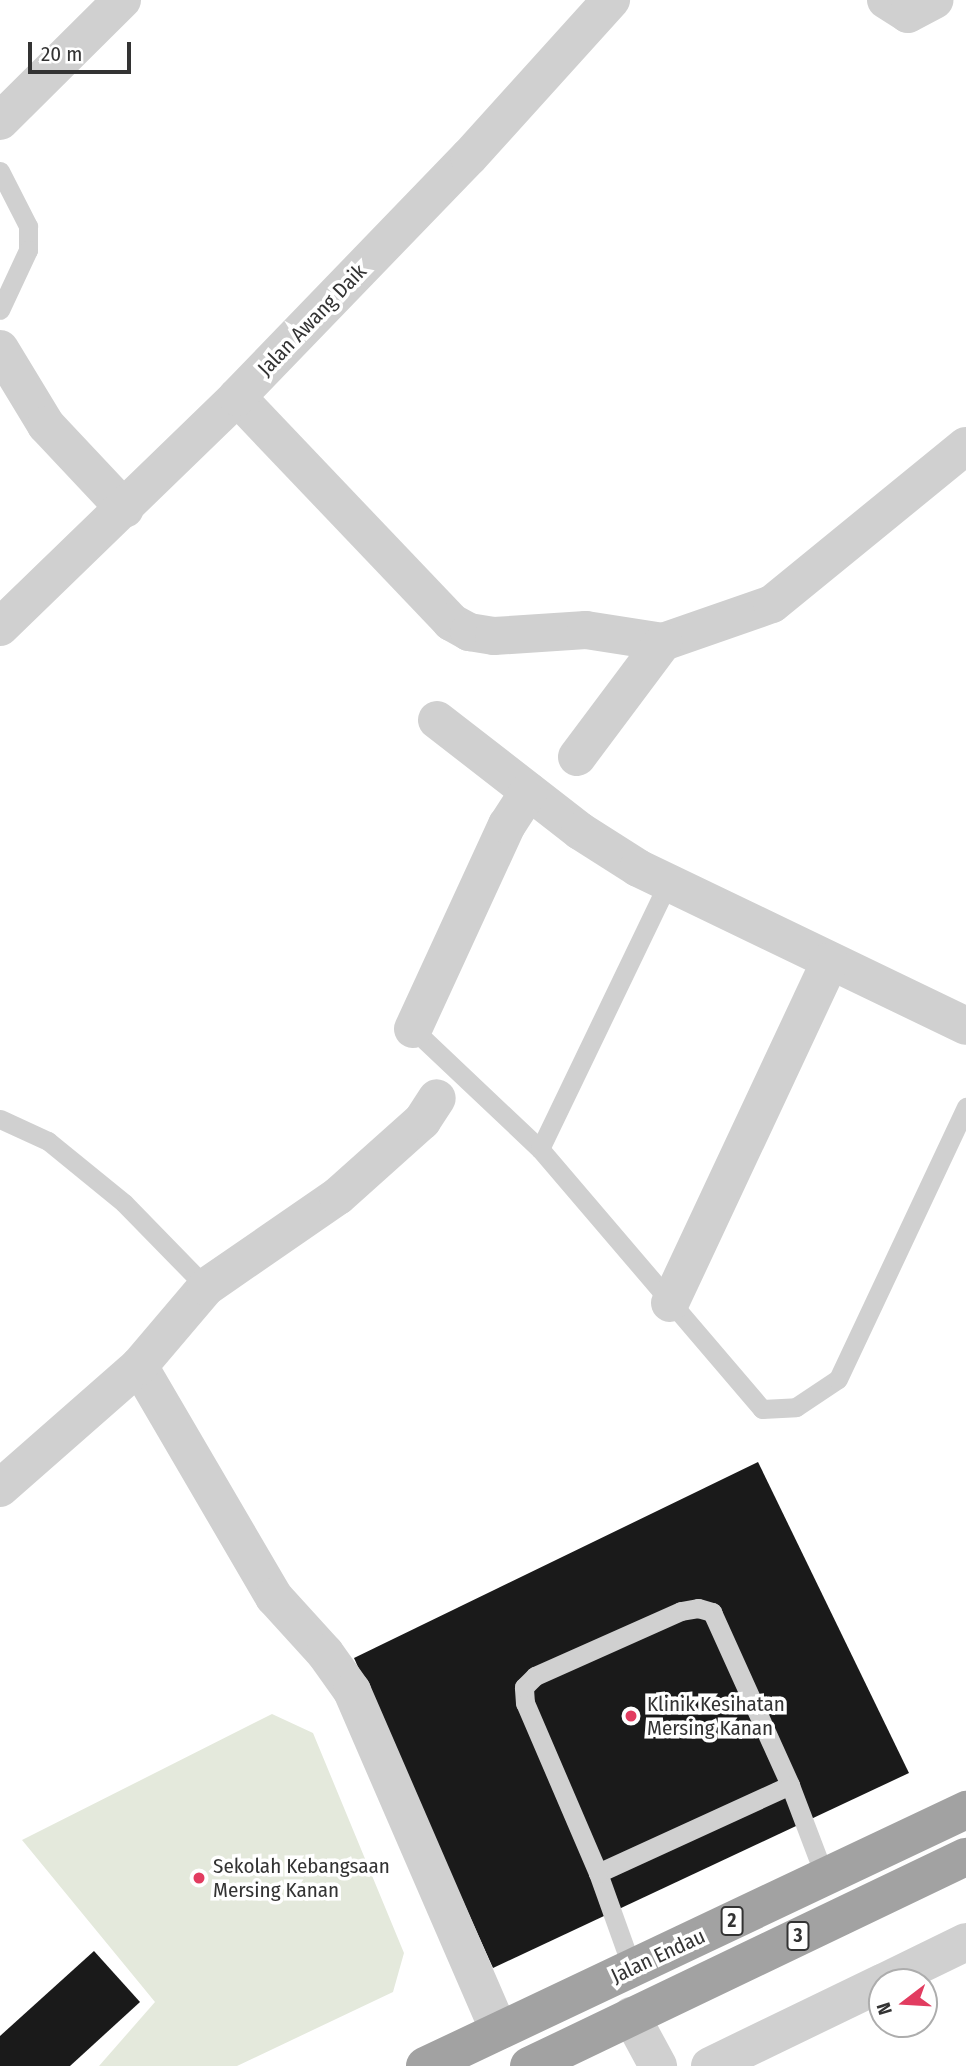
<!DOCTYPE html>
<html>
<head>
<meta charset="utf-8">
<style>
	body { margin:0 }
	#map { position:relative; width:966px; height:2066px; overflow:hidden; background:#fff; font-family:"Fira Sans Condensed",sans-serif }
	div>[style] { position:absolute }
	.green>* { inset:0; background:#e4e9dc }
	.building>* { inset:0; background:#1a1a1a }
	.service>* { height:19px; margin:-9.5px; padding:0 9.5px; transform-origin:9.5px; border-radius:9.5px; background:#d0d0d0 }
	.minor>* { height:38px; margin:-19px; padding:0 19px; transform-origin:19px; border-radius:19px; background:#d0d0d0 }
	.trunk>* { height:38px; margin:-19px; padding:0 19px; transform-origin:19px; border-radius:19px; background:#a2a2a2 }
	.dots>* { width:19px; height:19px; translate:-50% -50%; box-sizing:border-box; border:4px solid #fff; border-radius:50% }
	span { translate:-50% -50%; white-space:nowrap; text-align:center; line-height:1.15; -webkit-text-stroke:7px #fff; paint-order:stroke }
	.shield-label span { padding:2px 5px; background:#fff; border:2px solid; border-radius:5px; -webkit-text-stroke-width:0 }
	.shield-label { font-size:19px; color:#333; font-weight:700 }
	.street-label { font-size:21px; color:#333 }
	.poi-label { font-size:21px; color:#333 }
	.left { translate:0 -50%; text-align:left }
	.north { position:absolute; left:868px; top:1968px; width:70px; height:70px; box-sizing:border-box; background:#fff; border:2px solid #adadad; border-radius:50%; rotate:253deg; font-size:19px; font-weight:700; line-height:28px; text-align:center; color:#333 }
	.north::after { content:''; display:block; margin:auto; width:24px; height:32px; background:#e23c60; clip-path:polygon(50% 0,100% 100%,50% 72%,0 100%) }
	.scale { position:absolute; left:28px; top:42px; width:103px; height:32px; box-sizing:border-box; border:4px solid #333; border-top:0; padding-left:9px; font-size:21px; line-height:24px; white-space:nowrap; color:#333; -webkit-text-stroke:5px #fff; paint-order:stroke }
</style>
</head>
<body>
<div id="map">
	<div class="green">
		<i style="clip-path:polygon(272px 1714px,313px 1733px,404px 1953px,393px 1992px,237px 2066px,99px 2066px,155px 2002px,22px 1840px)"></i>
	</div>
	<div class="building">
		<i style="clip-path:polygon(758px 1462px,909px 1773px,493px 1968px,354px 1658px)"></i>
		<i style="clip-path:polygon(94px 1951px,140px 2002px,70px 2066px,0 2066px,0 2036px)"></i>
	</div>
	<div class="service">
		<i style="left:0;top:171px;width:62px;rotate:63deg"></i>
		<i style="left:28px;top:226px;width:24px;rotate:90deg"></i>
		<i style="left:28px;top:250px;width:66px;rotate:115deg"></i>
		<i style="left:413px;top:1029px;width:175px;rotate:43.4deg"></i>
		<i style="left:540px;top:1149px;width:342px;rotate:49.5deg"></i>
		<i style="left:762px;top:1409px;width:34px;rotate:-3deg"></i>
		<i style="left:796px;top:1407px;width:50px;rotate:-33.7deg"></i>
		<i style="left:838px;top:1379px;width:301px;rotate:-64.8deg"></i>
		<i style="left:0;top:1119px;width:53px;rotate:24.6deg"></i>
		<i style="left:48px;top:1141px;width:98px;rotate:39.2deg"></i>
		<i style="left:124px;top:1203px;width:117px;rotate:45.7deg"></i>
		<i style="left:540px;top:1149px;width:293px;rotate:-64.3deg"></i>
		<i style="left:598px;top:1873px;width:211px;rotate:-24.6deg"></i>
		<i style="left:632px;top:1968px;width:101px;rotate:-109.7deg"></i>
		<i style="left:598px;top:1873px;width:185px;rotate:-113.2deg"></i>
		<i style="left:525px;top:1703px;width:16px;rotate:-94deg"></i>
		<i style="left:524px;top:1687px;width:16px;rotate:-45deg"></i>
		<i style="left:535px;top:1676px;width:160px;rotate:-24deg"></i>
		<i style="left:681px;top:1611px;width:17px;rotate:-10deg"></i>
		<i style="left:698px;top:1608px;width:15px;rotate:16deg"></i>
		<i style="left:712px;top:1612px;width:190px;rotate:65.7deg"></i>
		<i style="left:790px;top:1785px;width:98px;rotate:69.2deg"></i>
	</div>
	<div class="minor">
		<i style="left:886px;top:0;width:26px;rotate:32deg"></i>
		<i style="left:908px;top:14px;width:30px;rotate:-28deg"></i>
		<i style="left:0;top:121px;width:172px;rotate:-44.8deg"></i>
		<i style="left:0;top:349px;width:89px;rotate:58.8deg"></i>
		<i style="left:46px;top:425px;width:115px;rotate:46.8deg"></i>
		<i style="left:237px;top:397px;width:311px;rotate:46.4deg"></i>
		<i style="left:451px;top:622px;width:21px;rotate:29deg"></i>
		<i style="left:469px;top:632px;width:25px;rotate:9deg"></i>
		<i style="left:494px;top:636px;width:92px;rotate:-3.7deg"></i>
		<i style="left:586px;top:630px;width:78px;rotate:8.9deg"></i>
		<i style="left:663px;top:642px;width:115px;rotate:-19.2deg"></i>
		<i style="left:772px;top:604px;width:250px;rotate:-39.2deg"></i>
		<i style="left:0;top:627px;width:330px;rotate:-44.1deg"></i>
		<i style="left:237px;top:397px;width:334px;rotate:-46deg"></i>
		<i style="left:469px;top:157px;width:212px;rotate:-47.9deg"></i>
		<i style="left:437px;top:720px;width:181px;rotate:37.8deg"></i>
		<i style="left:580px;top:831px;width:69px;rotate:32.5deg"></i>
		<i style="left:638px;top:868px;width:364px;rotate:25.7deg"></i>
		<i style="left:577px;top:757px;width:144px;rotate:-53.2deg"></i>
		<i style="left:413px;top:1029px;width:225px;rotate:-65.3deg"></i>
		<i style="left:507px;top:825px;width:40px;rotate:-57.1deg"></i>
		<i style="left:670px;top:1303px;width:377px;rotate:-64.9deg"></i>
		<i style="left:139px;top:1366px;width:268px;rotate:59.7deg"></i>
		<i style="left:274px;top:1597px;width:76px;rotate:47.7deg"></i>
		<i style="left:325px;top:1653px;width:47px;rotate:54.6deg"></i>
		<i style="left:352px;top:1691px;width:370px;rotate:66.6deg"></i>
		<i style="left:0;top:1488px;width:185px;rotate:-41.3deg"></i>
		<i style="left:139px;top:1366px;width:104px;rotate:-49.7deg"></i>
		<i style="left:206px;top:1287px;width:160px;rotate:-34.6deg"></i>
		<i style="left:338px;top:1196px;width:113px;rotate:-41.8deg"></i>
		<i style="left:422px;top:1121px;width:27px;rotate:-57deg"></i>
		<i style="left:884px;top:1982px;width:91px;rotate:-26deg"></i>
		<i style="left:631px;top:2016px;width:57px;rotate:61.6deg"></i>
		<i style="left:710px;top:2066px;width:191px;rotate:-25.8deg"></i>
	</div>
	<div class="trunk">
		<i style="left:425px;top:2066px;width:599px;rotate:-25.32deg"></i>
		<i style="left:529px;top:2066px;width:484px;rotate:-25.6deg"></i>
	</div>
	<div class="dots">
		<i style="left:631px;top:1716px;background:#e23c60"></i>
		<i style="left:199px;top:1878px;background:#e23c60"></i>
	</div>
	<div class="shield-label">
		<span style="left:732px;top:1921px">2</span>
		<span style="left:798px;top:1936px">3</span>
	</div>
	<div class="street-label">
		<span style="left:312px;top:320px;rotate:-46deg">Jalan Awang Daik</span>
		<span style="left:658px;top:1956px;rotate:-25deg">Jalan Endau</span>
	</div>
	<div class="poi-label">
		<span class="left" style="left:647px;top:1716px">Klinik Kesihatan<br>Mersing Kanan</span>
		<span class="left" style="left:213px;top:1878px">Sekolah Kebangsaan<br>Mersing Kanan</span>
	</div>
	<div class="north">N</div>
	<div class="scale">20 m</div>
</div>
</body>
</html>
